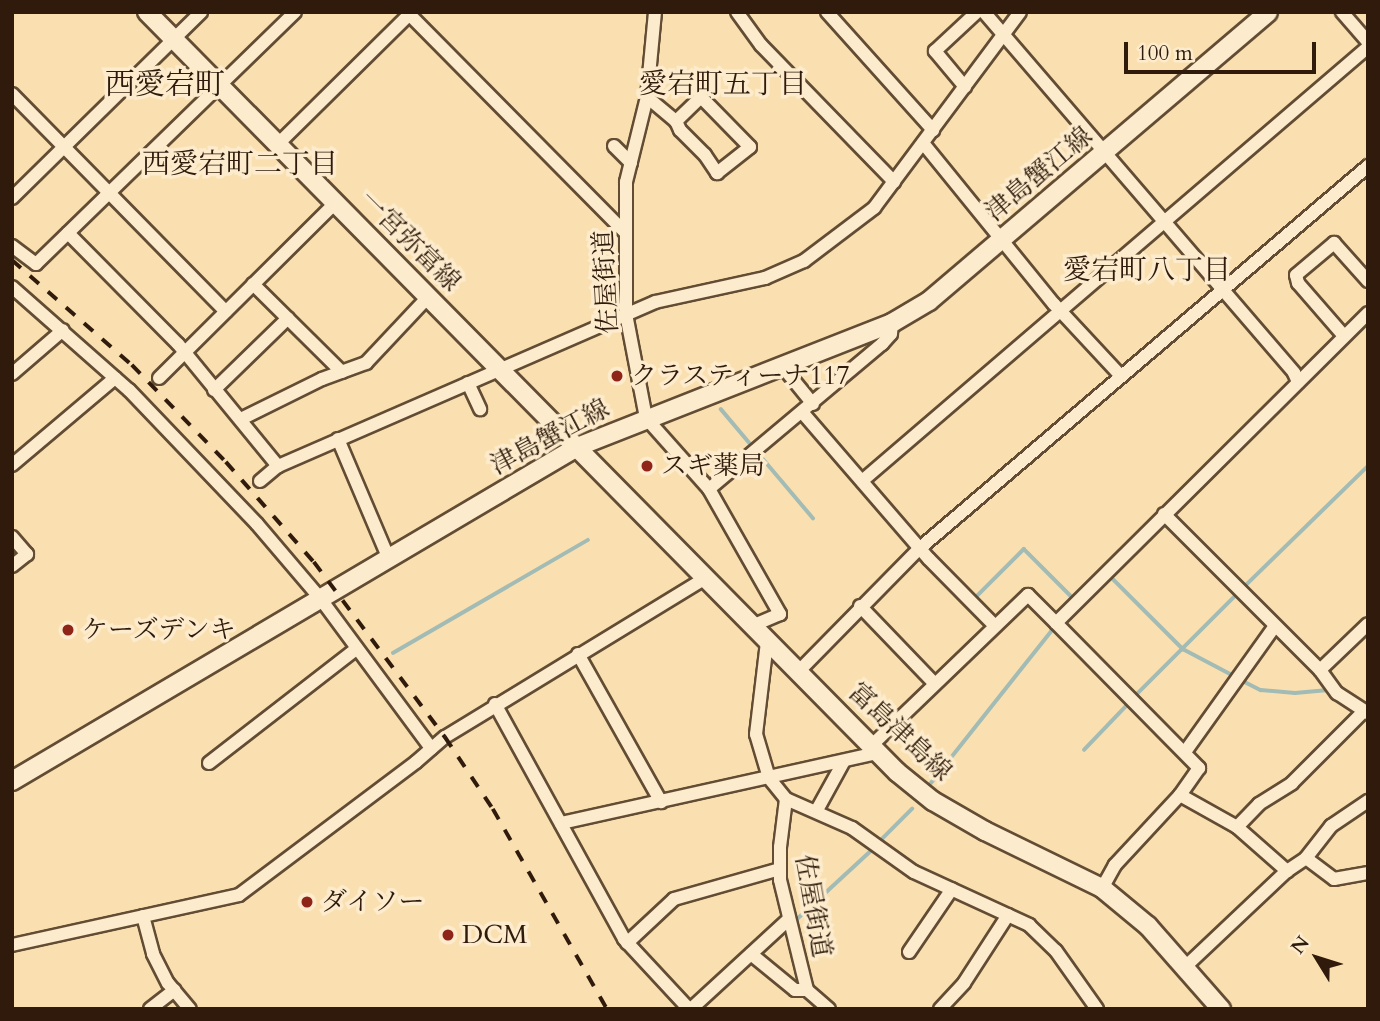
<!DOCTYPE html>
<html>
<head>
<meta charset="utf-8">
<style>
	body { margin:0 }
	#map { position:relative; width:1380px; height:1021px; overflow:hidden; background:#fae0b0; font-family:Cardo,"Noto Serif JP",serif }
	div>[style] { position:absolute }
	.stream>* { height:3.5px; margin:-1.75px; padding:0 1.75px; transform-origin:1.75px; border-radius:1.75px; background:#a2bbb5 }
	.roads { filter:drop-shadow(2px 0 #624c34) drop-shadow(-2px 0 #624c34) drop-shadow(0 2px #624c34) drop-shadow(0 -2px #624c34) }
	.minor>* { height:12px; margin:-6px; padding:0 6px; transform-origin:6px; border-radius:6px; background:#fcebcc }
	.secondary>* { height:18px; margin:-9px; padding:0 9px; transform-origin:9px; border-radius:9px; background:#fcebcc }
	.rail>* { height:3.5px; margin-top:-1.75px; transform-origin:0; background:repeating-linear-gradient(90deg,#2f1a0b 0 12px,transparent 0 24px) }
	.dots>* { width:19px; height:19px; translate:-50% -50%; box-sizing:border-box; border:4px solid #fcebcc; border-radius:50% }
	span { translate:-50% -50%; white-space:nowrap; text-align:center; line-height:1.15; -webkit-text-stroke:7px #fcebcc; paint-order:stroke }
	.street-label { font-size:26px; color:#2f1a0b }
	.poi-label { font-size:26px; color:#2f1a0b }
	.left { translate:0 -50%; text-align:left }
	.neighbourhood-label { font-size:28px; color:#2f1a0b }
	.quarter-label { font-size:30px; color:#2f1a0b }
	.frame { position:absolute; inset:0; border:14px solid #2f1a0b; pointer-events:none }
	.north { position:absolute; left:1282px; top:923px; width:70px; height:70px; -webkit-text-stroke:5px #fcebcc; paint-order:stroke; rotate:308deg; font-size:19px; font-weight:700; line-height:28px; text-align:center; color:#2f1a0b }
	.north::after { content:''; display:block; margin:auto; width:24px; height:32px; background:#2f1a0b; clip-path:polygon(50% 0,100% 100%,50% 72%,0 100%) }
	.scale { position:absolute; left:1124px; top:42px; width:192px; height:32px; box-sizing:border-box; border:4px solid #2f1a0b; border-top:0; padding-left:9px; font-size:21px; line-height:24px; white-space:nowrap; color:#2f1a0b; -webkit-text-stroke:5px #fcebcc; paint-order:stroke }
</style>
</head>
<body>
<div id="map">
	<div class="stream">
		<i style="left:721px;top:409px;width:50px;rotate:49.9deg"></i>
		<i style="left:759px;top:454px;width:84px;rotate:49.8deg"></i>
		<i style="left:1109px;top:575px;width:105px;rotate:45deg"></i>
		<i style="left:1183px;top:649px;width:58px;rotate:27.9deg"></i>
		<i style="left:1243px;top:588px;width:175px;rotate:-44.3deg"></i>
		<i style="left:973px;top:595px;width:4px;rotate:56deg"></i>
		<i style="left:975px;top:598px;width:69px;rotate:-45deg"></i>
		<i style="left:1024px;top:549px;width:71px;rotate:45deg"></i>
		<i style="left:393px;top:653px;width:225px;rotate:-30.1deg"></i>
		<i style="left:1241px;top:680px;width:22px;rotate:27deg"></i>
		<i style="left:1261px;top:690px;width:34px;rotate:5deg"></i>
		<i style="left:1295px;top:693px;width:36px;rotate:-5deg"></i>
		<i style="left:1135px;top:696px;width:146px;rotate:-45deg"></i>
		<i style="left:1084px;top:750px;width:64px;rotate:-46.3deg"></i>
		<i style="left:927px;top:788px;width:204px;rotate:-51.6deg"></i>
		<i style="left:881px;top:840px;width:44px;rotate:-45deg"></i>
		<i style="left:796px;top:920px;width:106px;rotate:-42.7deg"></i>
	</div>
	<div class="roads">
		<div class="minor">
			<i style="left:407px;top:12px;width:310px;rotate:45.3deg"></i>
			<i style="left:655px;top:12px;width:85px;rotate:95.4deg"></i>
			<i style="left:647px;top:97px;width:88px;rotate:103.9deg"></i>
			<i style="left:626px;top:182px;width:132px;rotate:90deg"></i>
			<i style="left:626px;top:314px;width:106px;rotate:79.1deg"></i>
			<i style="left:646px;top:418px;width:95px;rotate:48.4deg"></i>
			<i style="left:709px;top:489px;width:144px;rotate:60.4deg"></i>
			<i style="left:780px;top:614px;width:30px;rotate:157deg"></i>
			<i style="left:737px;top:12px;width:41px;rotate:54deg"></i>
			<i style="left:761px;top:45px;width:191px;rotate:45.8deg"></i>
			<i style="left:827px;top:12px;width:159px;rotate:48.1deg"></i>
			<i style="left:984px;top:12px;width:476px;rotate:49.3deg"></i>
			<i style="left:1294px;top:373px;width:10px;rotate:66deg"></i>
			<i style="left:1342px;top:12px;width:40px;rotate:49deg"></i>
			<i style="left:965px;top:87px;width:47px;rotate:-129.8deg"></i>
			<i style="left:935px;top:51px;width:57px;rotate:-42.9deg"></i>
			<i style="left:12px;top:94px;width:305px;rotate:45.5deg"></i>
			<i style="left:647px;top:97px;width:38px;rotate:40deg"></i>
			<i style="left:676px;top:121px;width:10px;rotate:66deg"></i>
			<i style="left:680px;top:130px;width:35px;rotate:45deg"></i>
			<i style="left:705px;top:155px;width:22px;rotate:56deg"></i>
			<i style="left:717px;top:173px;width:42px;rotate:-38.2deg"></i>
			<i style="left:750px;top:147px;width:70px;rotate:-134.4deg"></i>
			<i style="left:701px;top:97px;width:35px;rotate:136deg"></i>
			<i style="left:923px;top:143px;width:208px;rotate:50.9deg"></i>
			<i style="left:1054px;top:304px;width:98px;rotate:47.1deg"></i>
			<i style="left:277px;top:145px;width:185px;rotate:-44.6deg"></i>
			<i style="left:614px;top:146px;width:24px;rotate:45deg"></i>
			<i style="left:12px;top:198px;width:265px;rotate:-44.5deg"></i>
			<i style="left:68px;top:233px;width:156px;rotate:45.3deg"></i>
			<i style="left:178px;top:344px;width:158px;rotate:50.7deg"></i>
			<i style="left:12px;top:246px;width:30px;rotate:37deg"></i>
			<i style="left:36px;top:264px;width:361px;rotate:-44.2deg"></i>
			<i style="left:253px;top:284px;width:125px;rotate:44.7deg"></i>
			<i style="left:12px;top:287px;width:156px;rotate:41.4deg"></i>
			<i style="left:129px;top:390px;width:185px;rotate:46.3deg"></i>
			<i style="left:257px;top:524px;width:97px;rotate:49.6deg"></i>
			<i style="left:320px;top:598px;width:187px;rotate:53.5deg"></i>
			<i style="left:1344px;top:336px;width:70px;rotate:-131deg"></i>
			<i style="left:1298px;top:283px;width:8px;rotate:-104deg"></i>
			<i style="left:1296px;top:275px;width:50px;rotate:-40.1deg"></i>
			<i style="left:1334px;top:243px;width:51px;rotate:48.2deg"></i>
			<i style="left:782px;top:366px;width:49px;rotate:50.8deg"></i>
			<i style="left:12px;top:374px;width:67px;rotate:-40.8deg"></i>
			<i style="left:159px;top:378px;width:248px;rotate:-44.8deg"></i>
			<i style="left:468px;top:383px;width:29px;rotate:65deg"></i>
			<i style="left:214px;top:390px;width:103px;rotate:-44.2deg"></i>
			<i style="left:802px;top:412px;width:194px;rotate:49.2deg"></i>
			<i style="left:929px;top:559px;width:94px;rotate:45.4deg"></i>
			<i style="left:241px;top:419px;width:90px;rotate:-26.3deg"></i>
			<i style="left:322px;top:379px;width:47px;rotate:-20deg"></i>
			<i style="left:366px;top:363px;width:91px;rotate:-46.8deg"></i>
			<i style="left:338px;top:439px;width:130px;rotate:67deg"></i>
			<i style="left:12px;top:465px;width:135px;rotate:-40.2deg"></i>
			<i style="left:260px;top:481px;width:23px;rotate:-40deg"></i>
			<i style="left:278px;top:466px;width:411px;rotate:-23.5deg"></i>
			<i style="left:655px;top:302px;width:113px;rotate:-12.3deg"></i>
			<i style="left:765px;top:278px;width:43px;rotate:-23.6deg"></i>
			<i style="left:804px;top:261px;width:88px;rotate:-37.1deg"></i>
			<i style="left:874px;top:208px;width:244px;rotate:-53.3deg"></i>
			<i style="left:862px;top:481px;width:667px;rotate:-40.62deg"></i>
			<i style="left:709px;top:489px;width:226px;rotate:-40deg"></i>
			<i style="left:882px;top:344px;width:13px;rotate:-48deg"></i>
			<i style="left:891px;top:334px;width:11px;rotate:-85deg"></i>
			<i style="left:1164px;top:514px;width:221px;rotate:45deg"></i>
			<i style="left:1320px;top:670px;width:29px;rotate:54deg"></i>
			<i style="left:1337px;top:693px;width:37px;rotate:33deg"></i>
			<i style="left:12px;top:537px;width:23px;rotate:49deg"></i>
			<i style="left:27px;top:554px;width:19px;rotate:141deg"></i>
			<i style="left:860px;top:606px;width:108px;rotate:46.1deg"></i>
			<i style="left:1056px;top:623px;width:204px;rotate:45.4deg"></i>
			<i style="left:1199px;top:768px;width:33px;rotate:125deg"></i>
			<i style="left:1180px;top:795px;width:96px;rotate:132.9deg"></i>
			<i style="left:1115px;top:865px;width:26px;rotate:119deg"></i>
			<i style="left:767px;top:642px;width:93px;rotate:96.8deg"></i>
			<i style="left:756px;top:734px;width:46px;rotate:73.5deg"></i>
			<i style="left:769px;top:778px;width:27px;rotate:51deg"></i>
			<i style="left:786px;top:799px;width:48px;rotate:97.1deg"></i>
			<i style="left:780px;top:847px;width:33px;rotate:90deg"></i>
			<i style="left:780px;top:880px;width:113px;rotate:76.2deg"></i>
			<i style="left:807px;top:990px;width:29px;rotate:41deg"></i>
			<i style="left:578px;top:654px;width:170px;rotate:60.7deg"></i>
			<i style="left:1320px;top:670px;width:66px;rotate:-43.8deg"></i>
			<i style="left:798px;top:672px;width:174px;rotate:-45.5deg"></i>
			<i style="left:920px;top:548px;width:589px;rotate:-40.45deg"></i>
			<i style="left:495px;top:704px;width:268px;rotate:61.2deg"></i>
			<i style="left:624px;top:939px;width:96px;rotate:47.1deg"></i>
			<i style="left:871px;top:746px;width:218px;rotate:-43.9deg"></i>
			<i style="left:1028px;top:595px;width:40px;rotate:45deg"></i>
			<i style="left:1056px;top:623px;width:440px;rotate:-44.8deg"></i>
			<i style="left:1185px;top:752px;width:153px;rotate:-54.5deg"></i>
			<i style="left:209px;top:763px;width:187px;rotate:-37.8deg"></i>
			<i style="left:1180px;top:795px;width:65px;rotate:29.3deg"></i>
			<i style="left:1237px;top:827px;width:67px;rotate:41.3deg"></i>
			<i style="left:786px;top:799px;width:72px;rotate:23.7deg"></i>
			<i style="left:852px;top:828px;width:76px;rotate:35.4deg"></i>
			<i style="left:914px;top:872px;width:127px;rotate:24.7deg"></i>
			<i style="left:1029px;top:925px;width:37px;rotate:44deg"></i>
			<i style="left:1056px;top:951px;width:71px;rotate:54.7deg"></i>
			<i style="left:817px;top:810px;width:56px;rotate:-61.1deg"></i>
			<i style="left:561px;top:823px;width:325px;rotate:-12.5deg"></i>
			<i style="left:1237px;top:827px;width:32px;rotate:-46deg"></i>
			<i style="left:1259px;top:804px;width:39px;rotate:-32deg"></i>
			<i style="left:1292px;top:783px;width:102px;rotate:-45deg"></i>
			<i style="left:1306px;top:858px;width:41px;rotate:-52deg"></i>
			<i style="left:1331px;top:826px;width:45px;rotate:-34deg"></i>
			<i style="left:143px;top:916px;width:39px;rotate:75deg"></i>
			<i style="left:153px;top:954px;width:33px;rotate:63deg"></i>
			<i style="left:168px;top:983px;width:34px;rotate:50deg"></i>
			<i style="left:627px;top:943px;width:64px;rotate:-43.1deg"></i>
			<i style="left:674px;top:899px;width:110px;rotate:-15.8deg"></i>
			<i style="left:12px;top:945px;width:232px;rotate:-12.4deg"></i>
			<i style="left:239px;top:895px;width:221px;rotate:-36.9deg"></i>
			<i style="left:416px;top:762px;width:38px;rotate:-41deg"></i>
			<i style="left:445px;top:737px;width:305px;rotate:-31.4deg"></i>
			<i style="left:909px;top:952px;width:76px;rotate:-55.7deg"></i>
			<i style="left:751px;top:954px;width:57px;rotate:39.3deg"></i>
			<i style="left:795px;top:990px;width:12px"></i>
			<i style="left:1185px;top:967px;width:140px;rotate:-43.3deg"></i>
			<i style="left:1287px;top:871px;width:23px;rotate:-34deg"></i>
			<i style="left:1306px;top:858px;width:35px;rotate:37deg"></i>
			<i style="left:1334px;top:879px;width:35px;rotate:-10deg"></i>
			<i style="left:150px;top:1009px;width:31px;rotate:-38deg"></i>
			<i style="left:691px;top:1009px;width:133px;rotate:-42.6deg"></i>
			<i style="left:940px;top:1009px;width:35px;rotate:-47deg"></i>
			<i style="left:964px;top:983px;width:81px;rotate:-57.1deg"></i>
		</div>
		<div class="secondary">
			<i style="left:147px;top:12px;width:1068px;rotate:45.38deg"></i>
			<i style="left:897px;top:772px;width:46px;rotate:38.9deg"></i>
			<i style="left:933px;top:801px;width:60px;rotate:30deg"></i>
			<i style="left:985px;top:831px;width:130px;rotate:26deg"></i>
			<i style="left:1102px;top:888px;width:60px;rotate:39.6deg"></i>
			<i style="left:1148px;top:926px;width:111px;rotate:48.7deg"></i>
			<i style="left:12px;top:781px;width:656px;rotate:-30.59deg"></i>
			<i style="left:577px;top:447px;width:339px;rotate:-21.5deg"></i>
			<i style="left:892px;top:323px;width:43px;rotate:-30.7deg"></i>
			<i style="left:929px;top:301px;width:445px;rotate:-40.4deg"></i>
		</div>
	</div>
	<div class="rail">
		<i style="left:12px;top:260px;width:159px;rotate:41.2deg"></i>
		<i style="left:132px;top:365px;width:135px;rotate:45.9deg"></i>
		<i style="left:226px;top:462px;width:133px;rotate:48.7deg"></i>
		<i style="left:314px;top:562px;width:219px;rotate:53.2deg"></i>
		<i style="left:445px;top:737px;width:87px;rotate:56.3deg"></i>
		<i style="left:493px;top:809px;width:230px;rotate:60.3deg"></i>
	</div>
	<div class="dots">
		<i style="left:617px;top:376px;background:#8f2418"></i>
		<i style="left:647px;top:466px;background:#8f2418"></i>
		<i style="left:68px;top:630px;background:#8f2418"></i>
		<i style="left:307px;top:902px;background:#8f2418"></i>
		<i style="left:448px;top:935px;background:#8f2418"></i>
	</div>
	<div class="street-label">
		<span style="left:1039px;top:174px;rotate:-40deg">津島蟹江線</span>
		<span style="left:410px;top:241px;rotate:45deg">一宮弥富線</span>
		<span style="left:606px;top:282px;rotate:-93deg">佐屋街道</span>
		<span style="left:550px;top:437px;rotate:-28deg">津島蟹江線</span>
		<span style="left:900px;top:732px;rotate:43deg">富島津島線</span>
		<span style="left:813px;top:906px;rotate:80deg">佐屋街道</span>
	</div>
	<div class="poi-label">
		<span class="left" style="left:631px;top:376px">クラスティーナ117</span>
		<span class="left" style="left:661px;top:466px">スギ薬局</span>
		<span class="left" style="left:82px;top:630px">ケーズデンキ</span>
		<span class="left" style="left:321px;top:902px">ダイソー</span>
		<span class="left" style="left:462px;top:935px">DCM</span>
	</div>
	<div class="neighbourhood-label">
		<span style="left:723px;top:84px">愛宕町五丁目</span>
		<span style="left:240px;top:164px">西愛宕町二丁目</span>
		<span style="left:1147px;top:270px">愛宕町八丁目</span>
	</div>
	<div class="quarter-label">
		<span style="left:165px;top:85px">西愛宕町</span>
	</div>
	<div class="frame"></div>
	<div class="north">N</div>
	<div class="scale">100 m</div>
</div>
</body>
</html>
